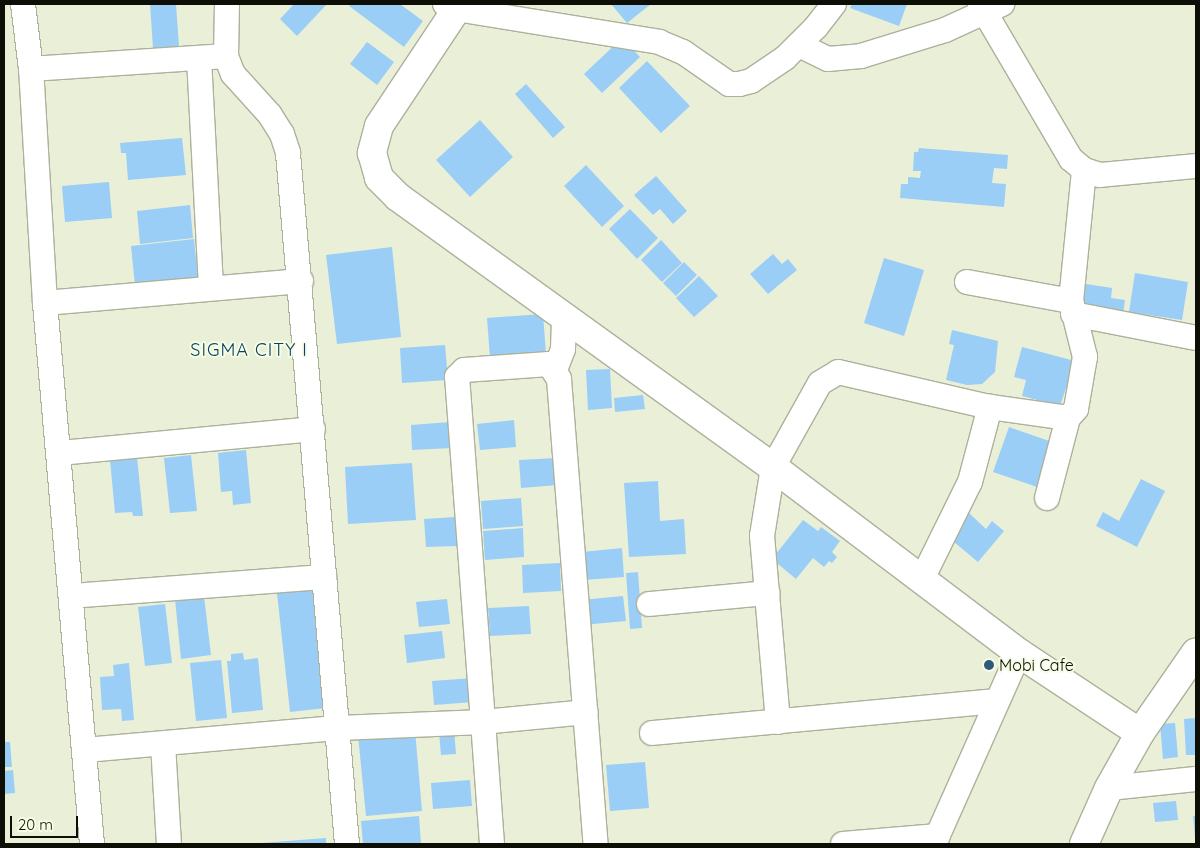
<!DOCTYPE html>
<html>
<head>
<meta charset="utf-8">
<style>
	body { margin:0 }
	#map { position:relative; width:1200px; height:848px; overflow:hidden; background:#eaefd8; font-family:Quicksand,sans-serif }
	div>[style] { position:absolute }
	.building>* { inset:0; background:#9acef6 }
	.roads { filter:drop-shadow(1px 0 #acb19b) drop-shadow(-1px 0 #acb19b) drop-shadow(0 1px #acb19b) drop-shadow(0 -1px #acb19b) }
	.minor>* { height:24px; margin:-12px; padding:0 12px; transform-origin:12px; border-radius:12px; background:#fff }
	.tertiary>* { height:28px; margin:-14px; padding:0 14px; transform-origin:14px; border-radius:14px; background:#fff }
	.dots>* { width:14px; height:14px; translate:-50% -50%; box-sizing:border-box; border:2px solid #f7fce5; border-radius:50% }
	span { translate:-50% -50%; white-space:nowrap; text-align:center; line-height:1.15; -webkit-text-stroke:4px #f7fce5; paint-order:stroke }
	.poi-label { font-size:16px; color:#0d0f07 }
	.left { translate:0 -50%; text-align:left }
	.neighbourhood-label { font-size:18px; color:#074263; letter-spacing:1px }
	.frame { position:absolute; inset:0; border:5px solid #0d0f07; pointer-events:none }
	.scale { position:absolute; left:10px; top:816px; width:68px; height:22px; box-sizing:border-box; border:2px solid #0d0f07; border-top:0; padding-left:6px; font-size:15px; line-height:18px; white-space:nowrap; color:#0d0f07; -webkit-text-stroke:4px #f7fce5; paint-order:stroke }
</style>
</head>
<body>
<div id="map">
	<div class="building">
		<i style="clip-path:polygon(150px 4px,176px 4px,179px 46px,153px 48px)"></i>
		<i style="clip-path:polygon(294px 4px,327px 4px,297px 36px,280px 19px)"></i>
		<i style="clip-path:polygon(351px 4px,400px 4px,423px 21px,404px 47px,349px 6px)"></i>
		<i style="clip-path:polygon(611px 4px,651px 4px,627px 23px)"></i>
		<i style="clip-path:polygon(852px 4px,907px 4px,899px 26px,850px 8px)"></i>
		<i style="clip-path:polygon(622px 38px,640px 57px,602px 93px,584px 74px)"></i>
		<i style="clip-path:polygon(367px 42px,394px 62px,377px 85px,350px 64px)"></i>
		<i style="clip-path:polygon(647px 61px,690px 106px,661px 133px,619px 88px)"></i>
		<i style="clip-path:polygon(526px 84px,565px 127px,553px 138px,515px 94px)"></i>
		<i style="clip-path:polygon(480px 120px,513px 157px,470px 197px,436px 160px)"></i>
		<i style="clip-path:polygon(182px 138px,186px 175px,128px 180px,126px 153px,121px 153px,120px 143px)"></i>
		<i style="clip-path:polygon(919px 148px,1008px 155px,1007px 169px,994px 168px,992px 183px,1006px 184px,1004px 207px,900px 198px,901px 184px,908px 184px,908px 177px,920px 178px,921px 171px,913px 171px,914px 152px,918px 152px)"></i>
		<i style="clip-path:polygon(586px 165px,624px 206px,602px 227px,564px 186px)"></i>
		<i style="clip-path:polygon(656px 176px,687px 211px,673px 224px,660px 209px,653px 215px,634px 195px)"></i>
		<i style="clip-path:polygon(109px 182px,112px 218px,65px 222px,62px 186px)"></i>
		<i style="clip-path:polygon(190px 205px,193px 238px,140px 244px,137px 211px)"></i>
		<i style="clip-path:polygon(630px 209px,658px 238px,637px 259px,609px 229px)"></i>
		<i style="clip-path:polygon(194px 239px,198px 278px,135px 285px,131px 246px)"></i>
		<i style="clip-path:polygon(661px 240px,682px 263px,662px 282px,641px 260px)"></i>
		<i style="clip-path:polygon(392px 247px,401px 337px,337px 344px,326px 255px)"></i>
		<i style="clip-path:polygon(773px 254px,782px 264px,788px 259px,797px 270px,768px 294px,750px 274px)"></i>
		<i style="clip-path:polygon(884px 258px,924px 270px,904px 336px,864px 323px)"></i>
		<i style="clip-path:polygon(684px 262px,697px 275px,676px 296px,663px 283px)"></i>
		<i style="clip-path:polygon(1135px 273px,1188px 282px,1182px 320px,1129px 312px)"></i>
		<i style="clip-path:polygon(699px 276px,718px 296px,694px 317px,676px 298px)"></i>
		<i style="clip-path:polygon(1086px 284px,1112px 288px,1111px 298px,1125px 300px,1123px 314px,1082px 312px)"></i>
		<i style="clip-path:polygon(543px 314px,546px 354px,490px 358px,487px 318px)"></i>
		<i style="clip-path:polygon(952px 330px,998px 341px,995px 372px,982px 384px,967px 385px,946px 380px,954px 345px,949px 344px)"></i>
		<i style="clip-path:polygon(445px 345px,448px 380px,402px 383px,400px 348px)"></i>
		<i style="clip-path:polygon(1022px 347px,1075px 361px,1060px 406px,1022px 396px,1026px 380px,1014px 377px)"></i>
		<i style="clip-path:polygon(610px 369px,612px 408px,588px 410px,586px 370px)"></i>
		<i style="clip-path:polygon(643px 395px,645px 409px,615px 412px,614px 398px)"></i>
		<i style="clip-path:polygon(514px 420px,516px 447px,480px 450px,477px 424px)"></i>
		<i style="clip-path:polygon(450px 422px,452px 448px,412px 450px,411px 425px)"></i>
		<i style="clip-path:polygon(1009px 427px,1055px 443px,1040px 488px,993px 472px)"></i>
		<i style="clip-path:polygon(246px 450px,251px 503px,233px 505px,232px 491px,221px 492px,218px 453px)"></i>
		<i style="clip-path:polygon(191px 455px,197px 511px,170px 513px,164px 458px)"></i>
		<i style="clip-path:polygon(137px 457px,143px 516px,133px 516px,132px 512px,115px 513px,110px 460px)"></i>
		<i style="clip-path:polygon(556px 458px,558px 485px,521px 488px,519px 460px)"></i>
		<i style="clip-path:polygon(412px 463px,416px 520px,348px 524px,345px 467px)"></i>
		<i style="clip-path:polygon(1141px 479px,1165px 491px,1137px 547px,1096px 526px,1103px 512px,1119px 521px)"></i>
		<i style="clip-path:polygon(658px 481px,660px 521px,684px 519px,686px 554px,629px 557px,624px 483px)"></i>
		<i style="clip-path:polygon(521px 498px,523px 526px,483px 529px,481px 501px)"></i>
		<i style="clip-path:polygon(969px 513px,986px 529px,992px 521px,1004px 531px,978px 562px,948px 537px)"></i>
		<i style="clip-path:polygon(455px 517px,457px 546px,426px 547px,424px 519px)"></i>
		<i style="clip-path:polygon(803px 520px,818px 531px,821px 527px,840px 541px,832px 552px,837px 557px,832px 563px,829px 561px,824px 567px,813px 558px,796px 579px,772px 559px)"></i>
		<i style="clip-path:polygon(523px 528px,524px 557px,485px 560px,483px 531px)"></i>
		<i style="clip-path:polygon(622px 548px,624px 577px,584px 580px,582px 552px)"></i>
		<i style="clip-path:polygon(560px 563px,561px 591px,523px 593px,522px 565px)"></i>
		<i style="clip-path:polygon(638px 572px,642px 628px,630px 629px,626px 573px)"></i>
		<i style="clip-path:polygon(314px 589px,326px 708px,290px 712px,277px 593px)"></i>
		<i style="clip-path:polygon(204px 596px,211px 655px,181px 659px,175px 599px)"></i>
		<i style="clip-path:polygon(623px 596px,626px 621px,583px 625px,581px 600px)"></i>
		<i style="clip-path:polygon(447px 599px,450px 624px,419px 627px,416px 602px)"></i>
		<i style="clip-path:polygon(165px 604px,172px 663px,145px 666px,138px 607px)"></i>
		<i style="clip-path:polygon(529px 606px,531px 634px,490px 636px,488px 608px)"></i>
		<i style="clip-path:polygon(442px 631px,445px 658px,407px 663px,404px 635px)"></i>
		<i style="clip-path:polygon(243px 653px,244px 660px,258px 658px,263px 710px,232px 713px,227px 661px,231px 661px,231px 654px)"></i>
		<i style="clip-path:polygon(221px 660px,227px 718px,196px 721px,190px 663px)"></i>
		<i style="clip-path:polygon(129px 663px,134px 720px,122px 721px,121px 709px,102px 710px,100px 677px,114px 676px,113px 665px)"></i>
		<i style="clip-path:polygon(473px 678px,474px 702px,434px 705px,432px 681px)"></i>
		<i style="clip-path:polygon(1196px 718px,1196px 755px,1186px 755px,1184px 719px)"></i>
		<i style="clip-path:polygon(1175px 723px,1178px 757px,1163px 759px,1160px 724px)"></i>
		<i style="clip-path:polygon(415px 730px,422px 811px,366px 816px,358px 735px)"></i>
		<i style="clip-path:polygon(454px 730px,456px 754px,441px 755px,439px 732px)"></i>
		<i style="clip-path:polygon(4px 742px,10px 742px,12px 767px,4px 767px)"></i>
		<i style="clip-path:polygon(645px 762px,649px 808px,610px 811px,606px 765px)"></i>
		<i style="clip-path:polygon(13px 770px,15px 793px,4px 794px,4px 771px)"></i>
		<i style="clip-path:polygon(470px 780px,472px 806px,433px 809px,431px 783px)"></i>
		<i style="clip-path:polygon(1176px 801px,1178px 820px,1155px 822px,1153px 803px)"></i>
		<i style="clip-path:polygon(419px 816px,421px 844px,363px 844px,361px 821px)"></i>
		<i style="clip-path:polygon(1193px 816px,1196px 816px,1196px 837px,1195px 837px)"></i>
		<i style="clip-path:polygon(326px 838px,326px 844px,261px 844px,261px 843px)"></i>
	</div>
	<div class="roads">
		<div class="minor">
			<i style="left:23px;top:4px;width:65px;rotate:83deg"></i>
			<i style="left:227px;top:4px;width:52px;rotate:91.1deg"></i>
			<i style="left:226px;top:56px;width:19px;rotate:69deg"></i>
			<i style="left:233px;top:74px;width:55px;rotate:47.9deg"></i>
			<i style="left:270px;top:115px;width:22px;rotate:58deg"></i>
			<i style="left:282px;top:134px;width:20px;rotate:72deg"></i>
			<i style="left:288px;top:153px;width:694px;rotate:85.12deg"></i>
			<i style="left:445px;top:4px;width:12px;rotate:24deg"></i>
			<i style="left:456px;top:9px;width:206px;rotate:9.2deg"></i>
			<i style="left:659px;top:42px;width:26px;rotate:23deg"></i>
			<i style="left:683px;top:52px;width:56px;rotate:34.8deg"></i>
			<i style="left:729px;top:84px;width:10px"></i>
			<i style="left:739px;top:84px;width:12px;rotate:-14deg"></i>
			<i style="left:751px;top:81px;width:41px;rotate:-34.1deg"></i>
			<i style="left:785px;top:58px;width:44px;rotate:-45deg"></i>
			<i style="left:816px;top:27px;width:29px;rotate:-52deg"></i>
			<i style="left:980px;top:4px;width:180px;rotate:59.6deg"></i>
			<i style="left:1071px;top:159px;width:17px;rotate:40deg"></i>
			<i style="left:1084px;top:170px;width:17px;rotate:17deg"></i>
			<i style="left:1100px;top:175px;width:96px;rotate:-5.4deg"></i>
			<i style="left:799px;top:45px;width:32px;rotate:26deg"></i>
			<i style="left:828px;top:59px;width:33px;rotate:-5deg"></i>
			<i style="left:861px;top:56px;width:88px;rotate:-17.2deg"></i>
			<i style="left:945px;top:30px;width:63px;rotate:-24.5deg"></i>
			<i style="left:199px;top:58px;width:230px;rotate:87deg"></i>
			<i style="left:967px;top:282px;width:106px;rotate:10.4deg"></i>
			<i style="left:45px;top:303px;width:257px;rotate:-4.9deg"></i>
			<i style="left:1073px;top:314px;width:125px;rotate:11deg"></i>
			<i style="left:555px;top:370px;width:22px;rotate:-69deg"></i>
			<i style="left:563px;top:349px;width:32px;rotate:-88deg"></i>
			<i style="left:60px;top:453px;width:254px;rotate:-5.4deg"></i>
			<i style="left:1047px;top:498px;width:83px;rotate:-75.3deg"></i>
			<i style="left:922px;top:579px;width:108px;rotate:-63.7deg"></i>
			<i style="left:970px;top:482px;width:78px;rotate:-75.1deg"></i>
			<i style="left:71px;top:596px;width:254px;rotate:-4.3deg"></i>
			<i style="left:649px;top:604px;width:119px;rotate:-5.3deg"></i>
			<i style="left:778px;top:722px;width:187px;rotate:-94.9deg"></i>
			<i style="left:762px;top:536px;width:70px;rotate:-80.9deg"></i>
			<i style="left:773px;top:467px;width:96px;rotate:-60.8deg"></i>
			<i style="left:820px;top:383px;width:21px;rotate:-31deg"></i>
			<i style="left:838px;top:372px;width:156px;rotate:13deg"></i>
			<i style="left:990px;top:407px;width:79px;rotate:8deg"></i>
			<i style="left:1068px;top:418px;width:12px;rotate:-48deg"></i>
			<i style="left:1076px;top:409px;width:53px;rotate:-80.2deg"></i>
			<i style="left:1085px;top:357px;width:58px;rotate:-104deg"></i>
			<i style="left:1071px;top:301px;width:132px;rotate:-84.3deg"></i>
			<i style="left:652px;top:733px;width:345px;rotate:-5.3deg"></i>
			<i style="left:163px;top:744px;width:100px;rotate:86.6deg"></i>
			<i style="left:85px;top:750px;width:255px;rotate:-5deg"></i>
			<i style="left:339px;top:728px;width:144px;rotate:-2.4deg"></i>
			<i style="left:483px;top:722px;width:346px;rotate:-94.3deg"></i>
			<i style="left:457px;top:377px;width:10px;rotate:-45deg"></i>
			<i style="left:464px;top:370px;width:85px;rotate:-4deg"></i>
			<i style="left:549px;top:364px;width:18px;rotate:56deg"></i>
			<i style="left:559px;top:379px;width:466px;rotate:85.5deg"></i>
			<i style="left:1109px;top:788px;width:87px;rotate:-5.9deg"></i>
			<i style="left:92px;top:844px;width:543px;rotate:-94.97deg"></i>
			<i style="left:45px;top:303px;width:234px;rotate:-93.4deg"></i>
			<i style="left:31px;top:69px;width:195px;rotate:-3.8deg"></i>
			<i style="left:492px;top:844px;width:122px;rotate:-94.2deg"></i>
			<i style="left:483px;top:722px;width:103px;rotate:-5.5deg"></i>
			<i style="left:843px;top:844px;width:95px;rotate:-4.8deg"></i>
			<i style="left:934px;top:844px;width:209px;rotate:-66deg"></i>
		</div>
		<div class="tertiary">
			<i style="left:460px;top:4px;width:146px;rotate:123.6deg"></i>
			<i style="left:379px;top:126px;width:28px;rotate:105deg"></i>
			<i style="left:372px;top:153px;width:26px;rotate:74deg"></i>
			<i style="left:379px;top:178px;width:27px;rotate:45deg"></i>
			<i style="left:398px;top:197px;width:462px;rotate:35.8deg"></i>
			<i style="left:773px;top:467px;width:308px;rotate:37.1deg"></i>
			<i style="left:1019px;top:653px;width:145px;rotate:33.5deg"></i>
			<i style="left:1084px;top:844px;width:61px;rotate:-65.9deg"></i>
			<i style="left:1109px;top:788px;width:63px;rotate:-60.6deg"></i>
			<i style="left:1140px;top:733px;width:98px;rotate:-55.3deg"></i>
		</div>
	</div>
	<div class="dots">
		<i style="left:989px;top:665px;background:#2e5b7b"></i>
	</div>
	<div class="poi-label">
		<span class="left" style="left:999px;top:665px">Mobi Cafe</span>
	</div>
	<div class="neighbourhood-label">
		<span style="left:249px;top:350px">SIGMA CITY I</span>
	</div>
	<div class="frame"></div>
	<div class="scale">20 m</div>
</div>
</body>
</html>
